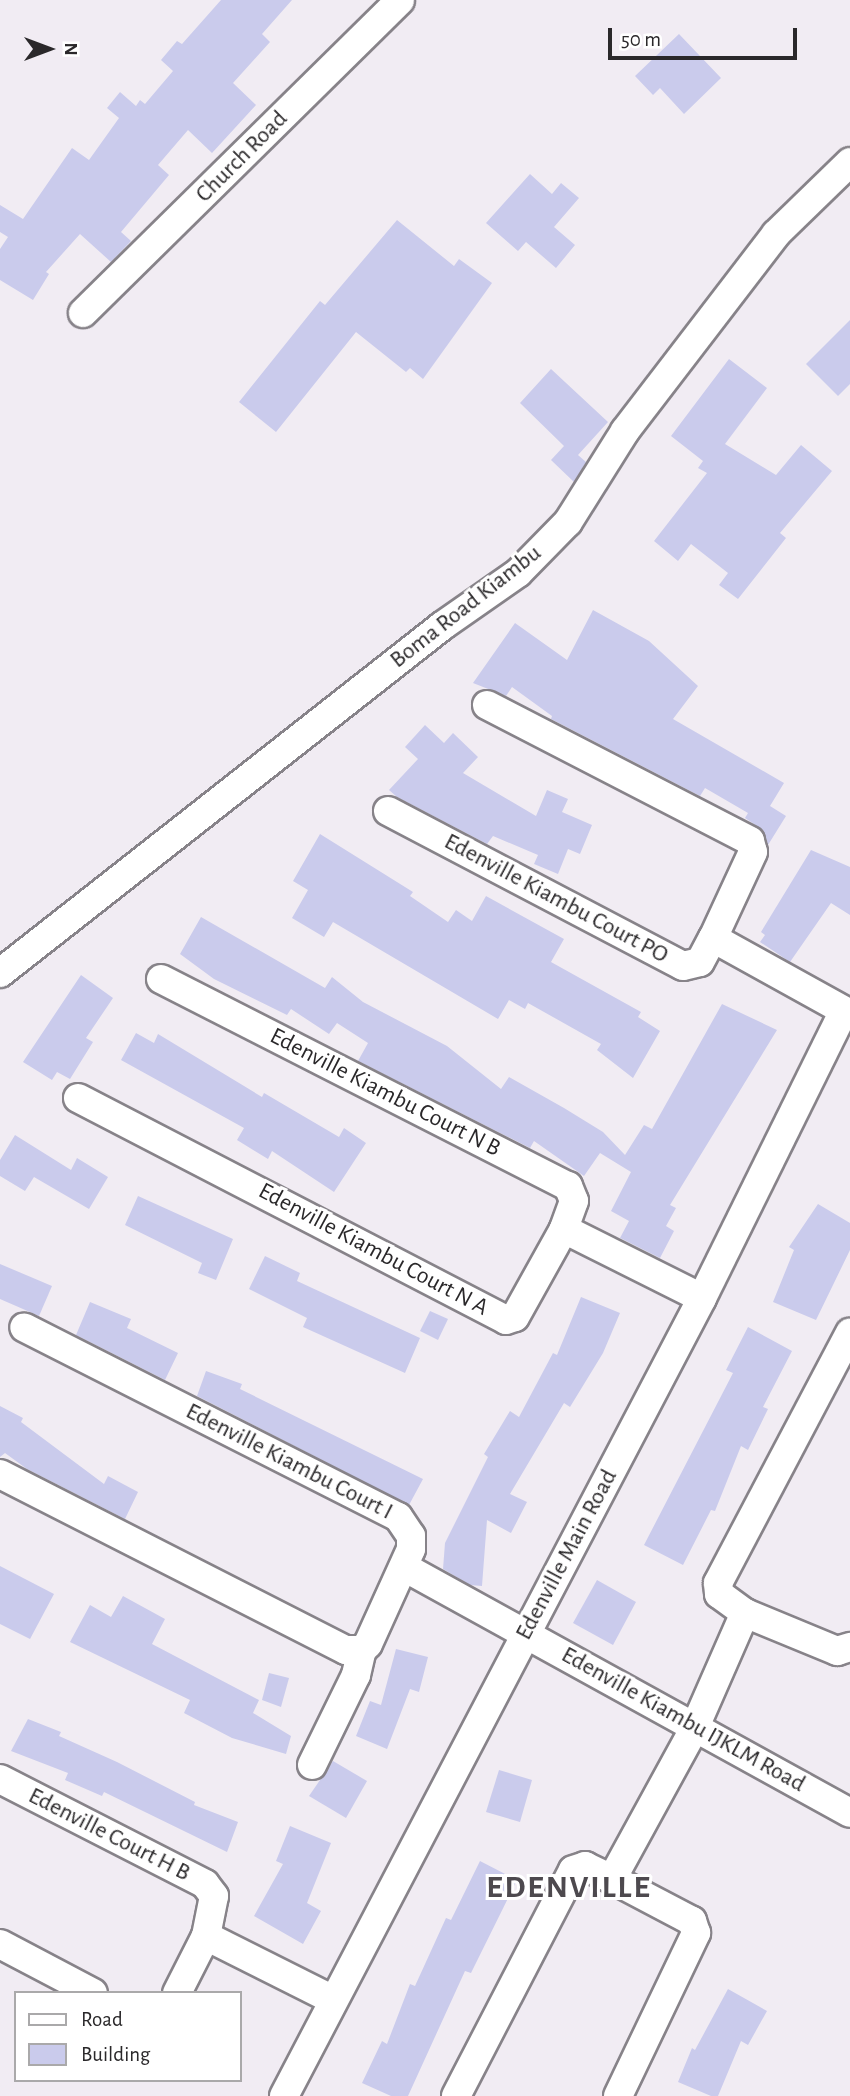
<!DOCTYPE html>
<html>
<head>
<meta charset="utf-8">
<style>
	body { margin:0 }
	#map { position:relative; width:850px; height:2096px; overflow:hidden; background:#f1ecf3; font-family:"Alegreya Sans",sans-serif }
	div>[style] { position:absolute }
	.building>* { inset:0; background:#cacbec }
	.roads { filter:drop-shadow(2px 0 #878389) drop-shadow(-2px 0 #878389) drop-shadow(0 2px #878389) drop-shadow(0 -2px #878389) }
	.street>* { height:28px; margin:-14px; padding:0 14px; transform-origin:14px; border-radius:14px; background:#fff }
	span { translate:-50% -50%; white-space:nowrap; text-align:center; line-height:1.15; -webkit-text-stroke:6px #fff; paint-order:stroke }
	.street-label { font-size:24px; color:#2a282a }
	.district-label { font-size:32px; color:#4d494e; font-weight:700; letter-spacing:2px }
	.legend { position:absolute; left:14px; top:1991px; width:228px; height:91px; box-sizing:border-box; background:#fff; border:2px solid #aaa9aa; margin:0; padding:9px 12px; list-style:none; font-size:21px; color:#2a282a }
	.legend li { display:flex; align-items:center; gap:14px; height:35px }
	.legend b { width:35px; border:2px solid #aaa9aa }
	.north { position:absolute; left:14px; top:14px; width:70px; height:70px; -webkit-text-stroke:5px #fff; paint-order:stroke; rotate:90deg; font-size:19px; font-weight:700; line-height:28px; text-align:center; color:#2a282a }
	.north::after { content:''; display:block; margin:auto; width:24px; height:32px; background:#2a282a; clip-path:polygon(50% 0,100% 100%,50% 72%,0 100%) }
	.scale { position:absolute; left:608px; top:28px; width:189px; height:32px; box-sizing:border-box; border:4px solid #2a282a; border-top:0; padding-left:9px; font-size:21px; line-height:24px; white-space:nowrap; color:#2a282a; -webkit-text-stroke:5px #fff; paint-order:stroke }
</style>
</head>
<body>
<div id="map">
	<div class="building">
		<i style="clip-path:polygon(221px 0,292px 0,262px 34px,270px 42px,233px 83px,256px 105px,212px 153px,188px 130px,158px 165px,169px 175px,121px 232px,131px 241px,111px 262px,80px 234px,46px 272px,49px 274px,33px 300px,0 280px,0 249px,8px 237px,0 232px,0 205px,23px 219px,72px 148px,89px 160px,119px 118px,107px 108px,120px 92px,136px 106px,140px 100px,145px 104px,173px 71px,161px 60px,177px 41px,182px 44px)"></i>
		<i style="clip-path:polygon(679px 34px,721px 78px,684px 114px,660px 88px,653px 95px,635px 76px)"></i>
		<i style="clip-path:polygon(530px 174px,552px 194px,561px 183px,579px 198px,554px 227px,575px 245px,556px 268px,526px 242px,518px 251px,486px 223px)"></i>
		<i style="clip-path:polygon(397px 220px,454px 266px,459px 259px,492px 283px,423px 379px,410px 368px,406px 372px,356px 332px,276px 432px,239px 402px,320px 301px,325px 305px)"></i>
		<i style="clip-path:polygon(850px 320px,850px 384px,838px 396px,806px 364px)"></i>
		<i style="clip-path:polygon(729px 359px,767px 388px,725px 444px,776px 475px,801px 445px,832px 471px,780px 533px,786px 538px,738px 599px,719px 585px,728px 573px,691px 544px,678px 561px,654px 541px,707px 473px,698px 468px,703px 461px,671px 436px)"></i>
		<i style="clip-path:polygon(551px 369px,608px 422px,578px 455px,586px 462px,574px 482px,551px 460px,564px 446px,520px 403px)"></i>
		<i style="clip-path:polygon(593px 610px,649px 641px,698px 686px,673px 719px,784px 783px,770px 806px,786px 816px,768px 845px,763px 830px,745px 818px,748px 813px,705px 788px,700px 796px,551px 719px,552px 716px,512px 687px,506px 696px,473px 683px,515px 623px,567px 660px)"></i>
		<i style="clip-path:polygon(425px 725px,444px 743px,453px 733px,478px 757px,463px 773px,536px 816px,547px 790px,568px 799px,562px 812px,592px 825px,580px 854px,568px 849px,558px 874px,534px 864px,538px 855px,493px 836px,487px 844px,397px 797px,389px 790px,418px 759px,405px 747px)"></i>
		<i style="clip-path:polygon(320px 834px,413px 892px,410px 896px,448px 922px,456px 910px,472px 921px,486px 896px,564px 939px,551px 962px,641px 1012px,638px 1017px,660px 1031px,633px 1078px,597px 1050px,601px 1044px,528px 1003px,525px 1009px,509px 1000px,498px 1019px,333px 922px,324px 937px,292px 918px,308px 890px,293px 881px)"></i>
		<i style="clip-path:polygon(811px 850px,850px 867px,850px 915px,831px 903px,790px 962px,760px 942px,765px 935px,761px 932px)"></i>
		<i style="clip-path:polygon(201px 917px,325px 988px,332px 977px,363px 1002px,447px 1046px,501px 1089px,509px 1077px,564px 1108px,603px 1132px,625px 1155px,644px 1125px,652px 1129px,722px 1004px,777px 1030px,670px 1205px,676px 1208px,666px 1226px,674px 1231px,660px 1258px,620px 1238px,629px 1221px,611px 1211px,631px 1172px,600px 1153px,584px 1176px,534px 1141px,530px 1148px,358px 1061px,368px 1043px,337px 1023px,329px 1034px,291px 1009px,287px 1015px,214px 979px,180px 954px)"></i>
		<i style="clip-path:polygon(81px 975px,113px 998px,86px 1038px,93px 1042px,70px 1079px,57px 1072px,52px 1080px,23px 1062px)"></i>
		<i style="clip-path:polygon(136px 1033px,154px 1043px,158px 1034px,262px 1097px,264px 1093px,339px 1137px,344px 1128px,366px 1143px,334px 1192px,272px 1151px,268px 1159px,237px 1140px,244px 1128px,121px 1060px)"></i>
		<i style="clip-path:polygon(15px 1135px,71px 1170px,77px 1158px,108px 1177px,89px 1209px,34px 1177px,25px 1191px,0 1176px,0 1160px)"></i>
		<i style="clip-path:polygon(138px 1196px,233px 1239px,216px 1280px,198px 1273px,202px 1263px,125px 1225px)"></i>
		<i style="clip-path:polygon(818px 1204px,850px 1223px,850px 1250px,816px 1320px,773px 1302px,794px 1250px,789px 1247px)"></i>
		<i style="clip-path:polygon(265px 1256px,300px 1273px,297px 1281px,420px 1338px,405px 1373px,303px 1327px,307px 1318px,249px 1289px)"></i>
		<i style="clip-path:polygon(0 1264px,52px 1286px,39px 1316px,0 1299px)"></i>
		<i style="clip-path:polygon(581px 1297px,620px 1313px,603px 1353px,570px 1407px,564px 1403px,510px 1494px,527px 1502px,511px 1533px,487px 1520px,482px 1586px,470px 1585px,443px 1569px,445px 1543px,488px 1457px,484px 1454px,510px 1411px,519px 1417px,553px 1353px,557px 1355px)"></i>
		<i style="clip-path:polygon(90px 1302px,131px 1319px,127px 1328px,178px 1353px,165px 1380px,76px 1335px)"></i>
		<i style="clip-path:polygon(430px 1311px,448px 1319px,438px 1340px,420px 1331px)"></i>
		<i style="clip-path:polygon(748px 1327px,792px 1351px,763px 1407px,768px 1409px,748px 1450px,741px 1446px,715px 1511px,711px 1510px,683px 1565px,644px 1545px,733px 1373px,726px 1370px)"></i>
		<i style="clip-path:polygon(206px 1371px,242px 1384px,240px 1389px,423px 1479px,409px 1505px,197px 1396px)"></i>
		<i style="clip-path:polygon(0 1406px,23px 1418px,21px 1422px,104px 1484px,108px 1476px,138px 1492px,125px 1519px,27px 1469px,5px 1453px,0 1457px)"></i>
		<i style="clip-path:polygon(0 1566px,54px 1594px,30px 1639px,0 1624px)"></i>
		<i style="clip-path:polygon(597px 1580px,636px 1602px,613px 1645px,573px 1623px)"></i>
		<i style="clip-path:polygon(123px 1596px,165px 1619px,152px 1644px,259px 1700px,253px 1713px,291px 1736px,286px 1754px,232px 1738px,184px 1713px,190px 1700px,70px 1642px,90px 1605px,111px 1617px)"></i>
		<i style="clip-path:polygon(396px 1649px,428px 1657px,419px 1692px,410px 1689px,387px 1749px,356px 1736px,370px 1701px,381px 1705px)"></i>
		<i style="clip-path:polygon(269px 1673px,289px 1678px,281px 1707px,262px 1700px)"></i>
		<i style="clip-path:polygon(28px 1719px,61px 1732px,59px 1736px,117px 1762px,195px 1802px,194px 1805px,238px 1822px,227px 1852px,104px 1792px,102px 1796px,65px 1780px,68px 1773px,11px 1751px)"></i>
		<i style="clip-path:polygon(333px 1761px,367px 1781px,346px 1818px,309px 1796px)"></i>
		<i style="clip-path:polygon(499px 1770px,532px 1780px,520px 1822px,486px 1812px)"></i>
		<i style="clip-path:polygon(290px 1826px,331px 1843px,307px 1903px,321px 1911px,303px 1944px,254px 1916px,283px 1864px,276px 1861px)"></i>
		<i style="clip-path:polygon(480px 1861px,517px 1880px,471px 1973px,465px 1971px,408px 2096px,391px 2096px,362px 2083px,382px 2041px,387px 2044px,410px 1984px,415px 1986px,446px 1918px,451px 1920px)"></i>
		<i style="clip-path:polygon(728px 1989px,767px 2011px,748px 2045px,741px 2041px,718px 2096px,711px 2096px,678px 2082px,692px 2048px,695px 2050px)"></i>
	</div>
	<div class="roads">
		<div class="street">
			<i style="left:83px;top:313px;width:445px;rotate:-44.6deg"></i>
			<i style="left:487px;top:705px;width:296px;rotate:27.3deg"></i>
			<i style="left:750px;top:841px;width:11px;rotate:75deg"></i>
			<i style="left:753px;top:852px;width:95px;rotate:114.9deg"></i>
			<i style="left:713px;top:938px;width:157px;rotate:29deg"></i>
			<i style="left:388px;top:811px;width:333px;rotate:27.7deg"></i>
			<i style="left:683px;top:966px;width:17px;rotate:-13deg"></i>
			<i style="left:700px;top:962px;width:27px;rotate:-62deg"></i>
			<i style="left:0;top:973px;width:562px;rotate:-38.13deg"></i>
			<i style="left:442px;top:626px;width:93px;rotate:-34.9deg"></i>
			<i style="left:518px;top:573px;width:71px;rotate:-45.6deg"></i>
			<i style="left:568px;top:522px;width:107px;rotate:-57.9deg"></i>
			<i style="left:625px;top:431px;width:248px;rotate:-52.5deg"></i>
			<i style="left:776px;top:234px;width:103px;rotate:-44.2deg"></i>
			<i style="left:161px;top:979px;width:457px;rotate:27deg"></i>
			<i style="left:568px;top:1186px;width:16px;rotate:68deg"></i>
			<i style="left:574px;top:1201px;width:30px;rotate:110deg"></i>
			<i style="left:78px;top:1098px;width:482px;rotate:27.4deg"></i>
			<i style="left:506px;top:1320px;width:9px;rotate:-18deg"></i>
			<i style="left:515px;top:1317px;width:101px;rotate:-60.9deg"></i>
			<i style="left:564px;top:1229px;width:154px;rotate:26.6deg"></i>
			<i style="left:0;top:1474px;width:388px;rotate:27deg"></i>
			<i style="left:346px;top:1650px;width:16px"></i>
			<i style="left:362px;top:1650px;width:8px;rotate:-45deg"></i>
			<i style="left:368px;top:1644px;width:104px;rotate:-65.6deg"></i>
			<i style="left:411px;top:1549px;width:13px;rotate:-90deg"></i>
			<i style="left:411px;top:1536px;width:23px;rotate:-124deg"></i>
			<i style="left:398px;top:1517px;width:419px;rotate:-153.1deg"></i>
			<i style="left:404px;top:1567px;width:509px;rotate:28.88deg"></i>
			<i style="left:745px;top:1613px;width:100px;rotate:22.4deg"></i>
			<i style="left:837px;top:1651px;width:14px;rotate:-17deg"></i>
			<i style="left:312px;top:1765px;width:100px;rotate:-63.9deg"></i>
			<i style="left:356px;top:1675px;width:26px;rotate:-77deg"></i>
			<i style="left:0;top:1779px;width:230px;rotate:27.1deg"></i>
			<i style="left:205px;top:1884px;width:15px;rotate:53deg"></i>
			<i style="left:214px;top:1896px;width:41px;rotate:101.3deg"></i>
			<i style="left:0;top:1944px;width:105px;rotate:27.8deg"></i>
			<i style="left:177px;top:1993px;width:64px;rotate:-63deg"></i>
			<i style="left:206px;top:1936px;width:142px;rotate:26.7deg"></i>
			<i style="left:284px;top:2096px;width:901px;rotate:-62.35deg"></i>
			<i style="left:702px;top:1298px;width:320px;rotate:-63.7deg"></i>
			<i style="left:456px;top:2096px;width:254px;rotate:-62.6deg"></i>
			<i style="left:573px;top:1870px;width:13px;rotate:-18deg"></i>
			<i style="left:585px;top:1866px;width:30px;rotate:26deg"></i>
			<i style="left:618px;top:2096px;width:181px;rotate:-64.4deg"></i>
			<i style="left:696px;top:1933px;width:13px;rotate:-108deg"></i>
			<i style="left:692px;top:1921px;width:90px;rotate:-152.3deg"></i>
			<i style="left:612px;top:1879px;width:171px;rotate:-61.3deg"></i>
			<i style="left:694px;top:1729px;width:127px;rotate:-66.3deg"></i>
			<i style="left:745px;top:1613px;width:32px;rotate:-144deg"></i>
			<i style="left:719px;top:1594px;width:11px;rotate:-95deg"></i>
			<i style="left:718px;top:1583px;width:283px;rotate:-62.2deg"></i>
		</div>
	</div>
	<div class="street-label">
		<span style="left:242px;top:157px;rotate:-45deg">Church Road</span>
		<span style="left:466px;top:607px;rotate:-38deg">Boma Road Kiambu</span>
		<span style="left:556px;top:899px;rotate:28deg">Edenville Kiambu Court PO</span>
		<span style="left:385px;top:1093px;rotate:27deg">Edenville Kiambu Court N B</span>
		<span style="left:373px;top:1250px;rotate:28deg">Edenville Kiambu Court N A</span>
		<span style="left:289px;top:1462px;rotate:27deg">Edenville Kiambu Court I</span>
		<span style="left:567px;top:1555px;rotate:-62deg">Edenville Main Road</span>
		<span style="left:683px;top:1720px;rotate:29deg">Edenville Kiambu IJKLM Road</span>
		<span style="left:109px;top:1835px;rotate:27deg">Edenville Court H B</span>
	</div>
	<div class="district-label">
		<span style="left:569px;top:1887px">EDENVILLE</span>
	</div>
	<ul class="legend">
	<li><b style="height:9px;background:#fff"></b>Road</li>
	<li><b style="height:19px;background:#cacbec"></b>Building</li>
	</ul>
	<div class="north">N</div>
	<div class="scale">50 m</div>
</div>
</body>
</html>
